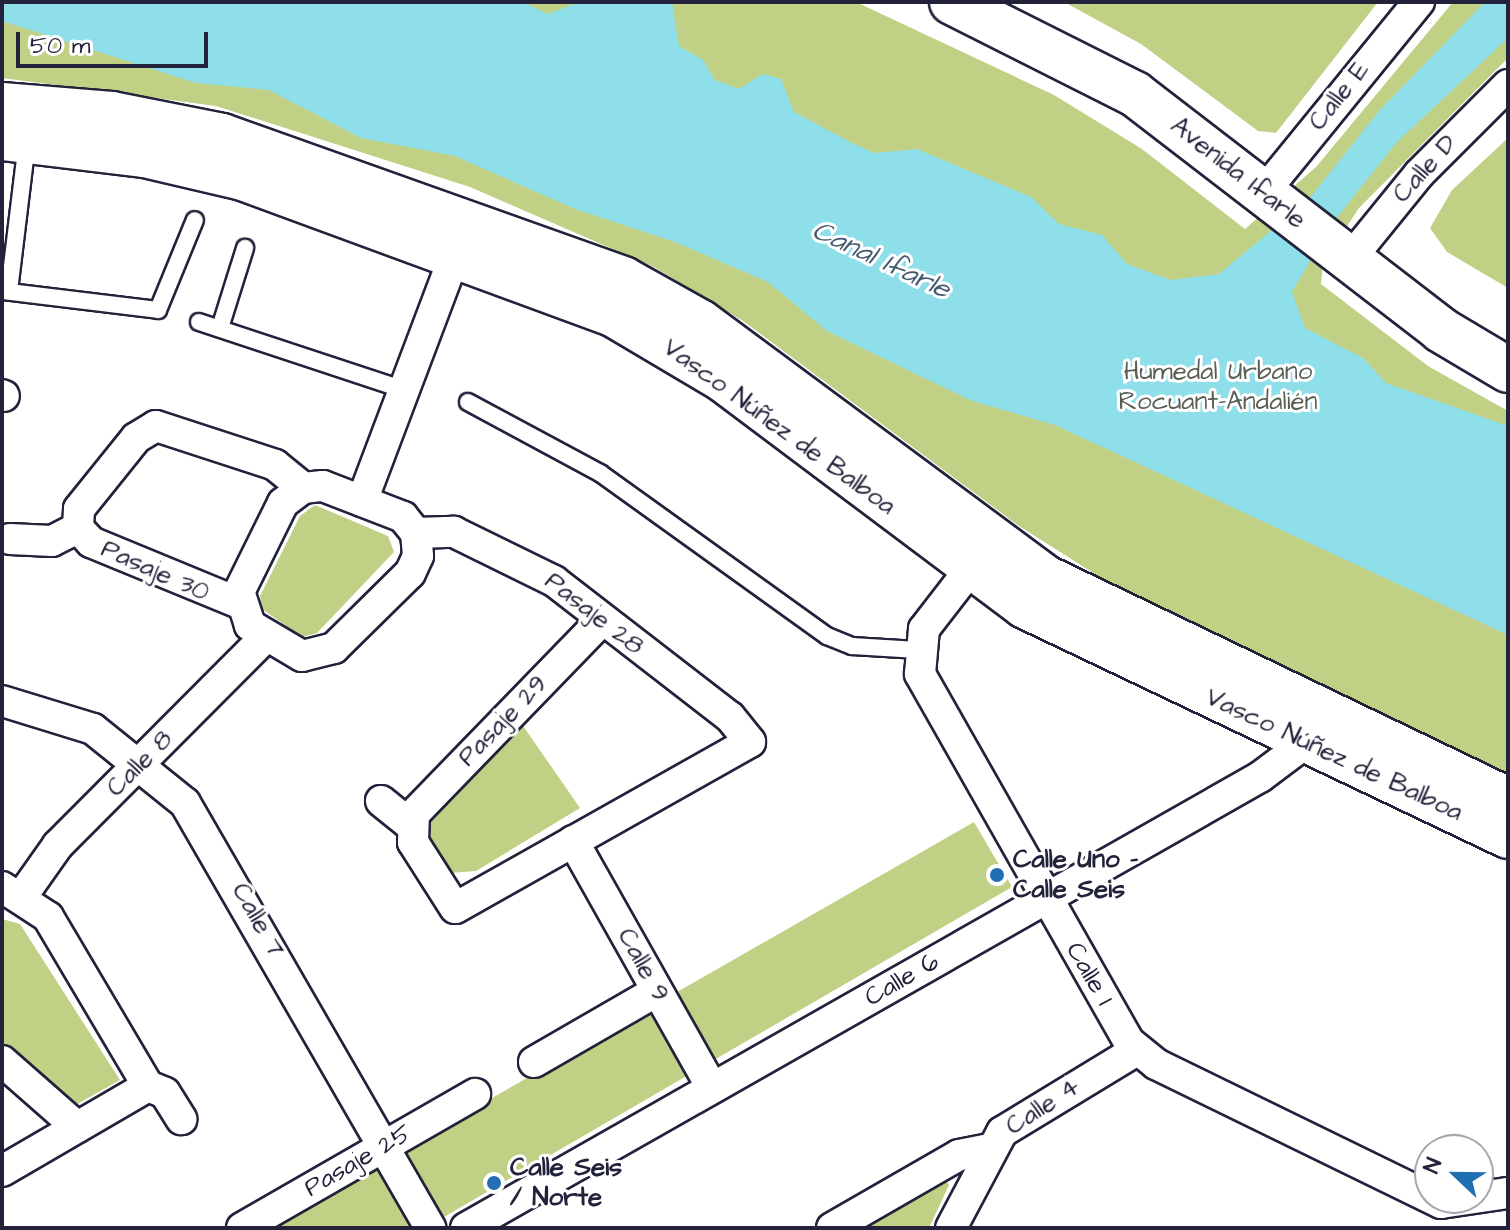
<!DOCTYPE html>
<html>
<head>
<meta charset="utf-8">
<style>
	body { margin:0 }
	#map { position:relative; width:1510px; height:1230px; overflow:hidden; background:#fff; font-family:"Architects Daughter",sans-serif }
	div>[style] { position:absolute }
	.green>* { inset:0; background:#c0d186 }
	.water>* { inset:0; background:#8fdfea }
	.roads { filter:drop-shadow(2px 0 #22223b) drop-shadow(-2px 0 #22223b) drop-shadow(0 2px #22223b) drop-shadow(0 -2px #22223b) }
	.lane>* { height:16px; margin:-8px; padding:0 8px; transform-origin:8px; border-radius:8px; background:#fff }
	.street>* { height:30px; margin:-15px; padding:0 15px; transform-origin:15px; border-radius:15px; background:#fff }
	.secondary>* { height:44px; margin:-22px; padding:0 22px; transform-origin:22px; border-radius:22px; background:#fff }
	.dots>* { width:22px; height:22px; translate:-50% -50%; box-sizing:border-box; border:4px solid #fff; border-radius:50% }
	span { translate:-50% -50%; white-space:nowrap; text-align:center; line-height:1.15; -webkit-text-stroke:6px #fff; paint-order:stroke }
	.street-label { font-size:26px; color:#22223b }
	.park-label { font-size:26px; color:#595f55 }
	.poi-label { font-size:26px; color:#22223b; font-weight:700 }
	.left { translate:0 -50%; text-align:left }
	.water-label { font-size:28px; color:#435b70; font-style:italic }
	.frame { position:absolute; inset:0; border:4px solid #22223b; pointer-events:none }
	.north { position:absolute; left:1414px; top:1134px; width:80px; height:80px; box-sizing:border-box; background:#fff; border:2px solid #a7a7b1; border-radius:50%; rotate:292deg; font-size:22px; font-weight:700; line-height:32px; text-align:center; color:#22223b }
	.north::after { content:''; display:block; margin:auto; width:28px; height:36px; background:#1f6fb2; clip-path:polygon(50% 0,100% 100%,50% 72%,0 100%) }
	.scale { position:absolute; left:16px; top:32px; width:192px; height:36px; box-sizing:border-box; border:4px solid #22223b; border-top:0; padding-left:10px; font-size:24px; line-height:28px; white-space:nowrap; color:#22223b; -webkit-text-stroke:6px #fff; paint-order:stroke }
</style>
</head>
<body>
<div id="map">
	<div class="green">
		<i style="clip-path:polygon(2px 2px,856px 2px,1054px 95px,1142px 149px,1245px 229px,1316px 167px,1453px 2px,1508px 2px,1508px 58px,1359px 208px,1323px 263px,1321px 284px,1428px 366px,1508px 411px,1508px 776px,1133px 598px,1019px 526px,743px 321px,654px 267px,470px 187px,216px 106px,2px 78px)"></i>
		<i style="clip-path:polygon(1064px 2px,1378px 2px,1276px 133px,1258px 131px,1141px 44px)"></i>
		<i style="clip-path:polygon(1508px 138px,1508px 288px,1447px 252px,1430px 228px,1452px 190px)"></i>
		<i style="clip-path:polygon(315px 505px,388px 536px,394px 552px,317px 633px,302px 637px,262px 609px,260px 596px,300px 516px)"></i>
		<i style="clip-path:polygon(521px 723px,580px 808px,476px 871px,451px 873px,425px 832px,429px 812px)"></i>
		<i style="clip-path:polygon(974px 822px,1012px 887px,425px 1228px,265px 1228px)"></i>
		<i style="clip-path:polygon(2px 919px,20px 924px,120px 1080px,72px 1107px,2px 1047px)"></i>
		<i style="clip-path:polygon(944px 1178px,949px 1185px,929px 1228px,857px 1228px)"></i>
	</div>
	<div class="water">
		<i style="clip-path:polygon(2px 2px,523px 2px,547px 14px,580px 2px,672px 2px,679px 46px,703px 60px,715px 80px,739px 89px,763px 74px,781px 79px,794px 112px,854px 144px,875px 153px,917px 149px,1031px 197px,1059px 224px,1102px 235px,1127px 264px,1171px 280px,1219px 274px,1309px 199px,1379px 111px,1485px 2px,1508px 2px,1508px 38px,1397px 142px,1331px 225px,1292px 292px,1305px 328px,1363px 358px,1386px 383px,1508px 426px,1508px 635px,1055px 425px,972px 401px,827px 331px,768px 282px,675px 242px,575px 209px,455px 156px,361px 138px,269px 90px,196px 83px,2px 21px)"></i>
	</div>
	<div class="roads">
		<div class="lane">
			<i style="left:2px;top:291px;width:157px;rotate:6.9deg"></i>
			<i style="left:158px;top:310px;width:97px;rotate:-67.7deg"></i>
			<i style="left:9px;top:291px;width:150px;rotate:-83.1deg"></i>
			<i style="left:199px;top:322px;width:217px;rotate:18.3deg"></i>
			<i style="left:220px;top:328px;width:84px;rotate:-72.6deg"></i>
			<i style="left:468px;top:402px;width:150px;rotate:28.3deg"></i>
			<i style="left:600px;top:473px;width:279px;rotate:35.7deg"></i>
			<i style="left:827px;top:636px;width:27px;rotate:22deg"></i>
			<i style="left:852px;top:646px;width:66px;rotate:3.5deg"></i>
		</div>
		<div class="street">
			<i style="left:1263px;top:193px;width:247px;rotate:-50.8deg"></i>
			<i style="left:1350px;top:259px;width:109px;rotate:-50.9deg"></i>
			<i style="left:1419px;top:174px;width:126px;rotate:-45deg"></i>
			<i style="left:2px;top:395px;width:2px;rotate:27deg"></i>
			<i style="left:323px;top:486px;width:86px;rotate:21.2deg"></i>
			<i style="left:403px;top:517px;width:21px;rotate:51deg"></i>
			<i style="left:416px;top:533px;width:23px;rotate:85deg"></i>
			<i style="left:418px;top:556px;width:19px;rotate:115deg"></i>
			<i style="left:410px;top:573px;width:107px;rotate:135.4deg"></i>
			<i style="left:334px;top:648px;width:33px;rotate:166deg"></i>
			<i style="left:302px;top:656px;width:61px;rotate:-149.2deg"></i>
			<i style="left:250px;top:625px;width:35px;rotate:-108deg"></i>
			<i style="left:239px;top:592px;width:99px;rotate:-63.7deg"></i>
			<i style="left:283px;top:503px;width:25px;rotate:-37deg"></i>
			<i style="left:303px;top:488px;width:20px;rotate:-6deg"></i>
			<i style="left:362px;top:501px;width:282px;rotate:-69.3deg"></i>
			<i style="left:416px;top:533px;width:38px;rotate:-2deg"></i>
			<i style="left:454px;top:532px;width:111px;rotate:26.1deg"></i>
			<i style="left:554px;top:581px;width:222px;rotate:37.7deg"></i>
			<i style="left:730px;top:717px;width:32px;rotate:51deg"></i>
			<i style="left:750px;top:742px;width:338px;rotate:150.6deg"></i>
			<i style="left:455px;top:908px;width:78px;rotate:-122.5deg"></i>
			<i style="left:413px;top:842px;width:28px;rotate:-88deg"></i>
			<i style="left:414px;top:814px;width:269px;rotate:-45.9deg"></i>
			<i style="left:10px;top:539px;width:42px;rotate:2.7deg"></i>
			<i style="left:52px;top:541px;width:29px;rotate:-27deg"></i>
			<i style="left:982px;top:554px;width:95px;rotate:127.7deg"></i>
			<i style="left:924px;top:629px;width:45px;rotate:95.1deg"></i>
			<i style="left:920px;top:674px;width:423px;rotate:60.4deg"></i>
			<i style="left:1129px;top:1042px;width:35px;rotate:39deg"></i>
			<i style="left:1156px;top:1064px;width:317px;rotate:26deg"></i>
			<i style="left:1441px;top:1203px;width:68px;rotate:-8.5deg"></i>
			<i style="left:239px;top:603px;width:160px;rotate:-157.6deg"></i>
			<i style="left:91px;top:542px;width:19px;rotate:-133deg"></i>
			<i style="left:78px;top:528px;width:19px;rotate:-87deg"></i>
			<i style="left:79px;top:509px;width:91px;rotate:-51.2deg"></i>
			<i style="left:136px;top:438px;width:23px;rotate:-31deg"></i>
			<i style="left:156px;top:426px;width:125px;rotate:18.1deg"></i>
			<i style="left:275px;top:465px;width:36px;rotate:39deg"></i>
			<i style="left:2px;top:701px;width:95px;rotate:17.1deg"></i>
			<i style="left:93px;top:729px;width:118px;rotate:38.8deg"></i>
			<i style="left:185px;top:803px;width:491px;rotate:60deg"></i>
			<i style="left:381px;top:801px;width:38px;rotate:39deg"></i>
			<i style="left:573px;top:841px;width:283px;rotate:60.6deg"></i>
			<i style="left:2px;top:887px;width:55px;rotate:33.1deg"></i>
			<i style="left:48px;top:917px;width:196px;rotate:59.4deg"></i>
			<i style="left:148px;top:1086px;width:18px;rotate:22deg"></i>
			<i style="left:165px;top:1093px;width:31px;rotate:58deg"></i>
			<i style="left:22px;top:896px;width:62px;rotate:-54.8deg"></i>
			<i style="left:58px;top:845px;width:292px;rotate:-45.1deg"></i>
			<i style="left:2px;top:1061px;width:100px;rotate:41.3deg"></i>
			<i style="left:534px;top:1062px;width:142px;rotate:-30deg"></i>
			<i style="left:2px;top:1171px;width:169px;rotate:-30.2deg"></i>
			<i style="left:242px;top:1228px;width:269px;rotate:-29.9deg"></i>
			<i style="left:466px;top:1228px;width:913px;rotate:-29.6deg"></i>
			<i style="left:1260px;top:777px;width:45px;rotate:-36.9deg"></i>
			<i style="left:1296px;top:750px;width:31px;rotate:-57deg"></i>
			<i style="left:832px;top:1228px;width:146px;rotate:-29.9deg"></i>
			<i style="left:959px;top:1155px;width:31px;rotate:-11deg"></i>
			<i style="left:951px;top:1228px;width:109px;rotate:-62deg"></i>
			<i style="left:1002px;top:1132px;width:158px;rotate:-31.3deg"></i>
		</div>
		<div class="secondary">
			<i style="left:952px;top:2px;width:205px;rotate:26.7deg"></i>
			<i style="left:1135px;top:94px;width:386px;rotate:37.6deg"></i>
			<i style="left:1441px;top:330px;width:78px;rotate:30.8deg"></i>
			<i style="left:2px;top:105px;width:110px;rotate:4.7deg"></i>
			<i style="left:112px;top:114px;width:112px;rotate:11.3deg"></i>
			<i style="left:222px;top:136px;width:426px;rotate:19.6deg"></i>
			<i style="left:623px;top:279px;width:88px;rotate:29.2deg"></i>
			<i style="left:700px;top:322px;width:428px;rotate:36.5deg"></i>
			<i style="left:1044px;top:577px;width:515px;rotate:25.67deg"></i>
			<i style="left:2px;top:138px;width:144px;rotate:6.8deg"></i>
			<i style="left:145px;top:155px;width:101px;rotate:13.2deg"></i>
			<i style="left:243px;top:178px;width:394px;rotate:20.2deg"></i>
			<i style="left:613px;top:314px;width:129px;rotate:30.7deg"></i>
			<i style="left:724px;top:380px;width:376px;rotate:36.9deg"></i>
			<i style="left:1025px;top:606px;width:535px;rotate:25.46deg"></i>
		</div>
	</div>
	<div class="dots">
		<i style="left:997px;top:875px;background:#1f6fb2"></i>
		<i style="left:494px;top:1183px;background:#1f6fb2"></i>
	</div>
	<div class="street-label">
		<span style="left:1339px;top:96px;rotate:-52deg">Calle E</span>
		<span style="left:1425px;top:169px;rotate:-48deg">Calle D</span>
		<span style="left:1238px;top:173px;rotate:38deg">Avenida Ifarle</span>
		<span style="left:779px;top:427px;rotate:36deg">Vasco Núñez de Balboa</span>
		<span style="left:155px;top:571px;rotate:24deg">Pasaje 30</span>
		<span style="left:594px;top:614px;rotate:38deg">Pasaje 28</span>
		<span style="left:503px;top:721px;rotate:-46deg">Pasaje 29</span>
		<span style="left:1334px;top:755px;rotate:25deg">Vasco Núñez de Balboa</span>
		<span style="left:140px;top:764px;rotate:-45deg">Calle 8</span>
		<span style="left:258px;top:920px;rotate:60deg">Calle 7</span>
		<span style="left:643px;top:965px;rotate:61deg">Calle 9</span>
		<span style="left:1089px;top:974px;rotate:60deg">Calle 1</span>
		<span style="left:902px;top:980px;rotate:-30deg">Calle 6</span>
		<span style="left:1043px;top:1107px;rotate:-33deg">Calle 4</span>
		<span style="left:358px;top:1161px;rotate:-30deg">Pasaje 25</span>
	</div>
	<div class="park-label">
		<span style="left:1218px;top:387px">Humedal Urbano<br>Rocuant-Andalién</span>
	</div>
	<div class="poi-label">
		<span class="left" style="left:1013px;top:875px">Calle Uno -<br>Calle Seis</span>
		<span class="left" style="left:510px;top:1183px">Calle Seis<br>/ Norte</span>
	</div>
	<div class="water-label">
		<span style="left:881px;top:260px;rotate:25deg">Canal Ifarle</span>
	</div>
	<div class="frame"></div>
	<div class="north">N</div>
	<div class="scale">50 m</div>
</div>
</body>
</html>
